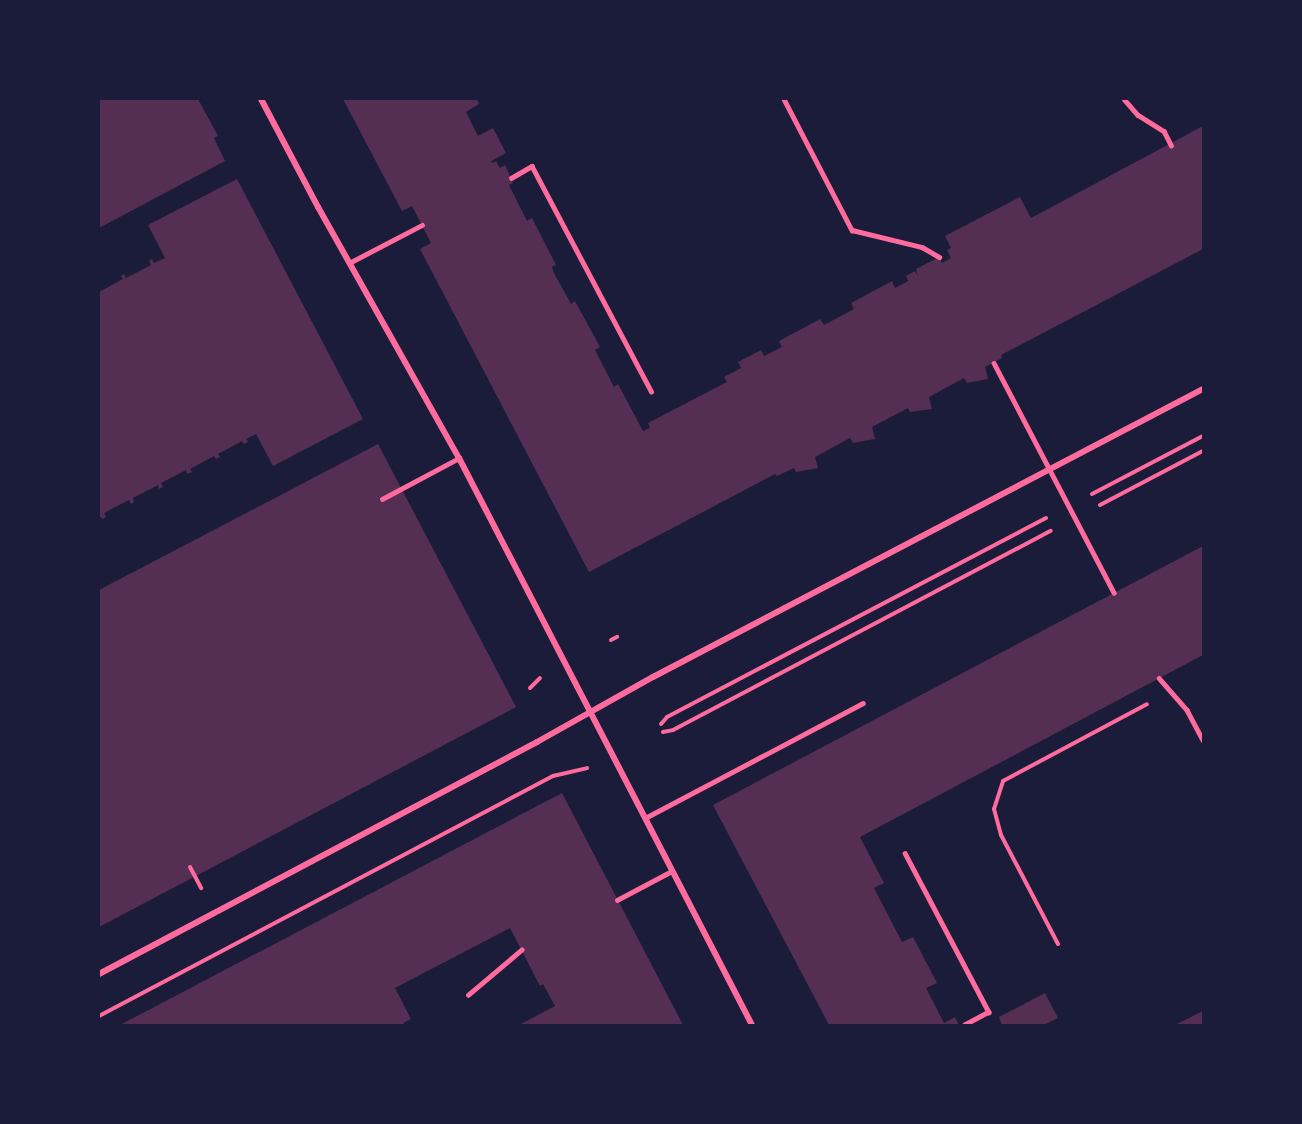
<!DOCTYPE html>
<html>
<head>
<meta charset="utf-8">
<style>
	body { margin:0 }
	#map { position:relative; width:1302px; height:1124px; overflow:hidden; background:#1b1b3a; font-family:"Exo 2",sans-serif }
	div>[style] { position:absolute }
	.building>* { inset:0; background:#542f53 }
	.path>* { height:4px; margin:-2px; padding:0 2px; transform-origin:2px; border-radius:2px; background:#ff6b9d }
	.service>* { height:4.5px; margin:-2.25px; padding:0 2.25px; transform-origin:2.25px; border-radius:2.25px; background:#ff6b9d }
	.minor>* { height:6px; margin:-3px; padding:0 3px; transform-origin:3px; border-radius:3px; background:#ff6b9d }
	span { translate:-50% -50%; white-space:nowrap; text-align:center; line-height:1.15; -webkit-text-stroke:5px #1b1b3a; paint-order:stroke }
	.frame { position:absolute; inset:0; border:100px solid #1b1b3a; pointer-events:none }
</style>
</head>
<body>
<div id="map">
	<div class="building">
		<i style="clip-path:polygon(99px 99px,198px 99px,218px 136px,214px 138px,225px 161px,99px 228px)"></i>
		<i style="clip-path:polygon(343px 99px,477px 99px,479px 104px,466px 112px,478px 136px,493px 128px,506px 153px,491px 161px,493px 163px,496px 161px,500px 168px,505px 165px,513px 183px,509px 185px,527px 221px,532px 218px,556px 265px,552px 267px,554px 273px,571px 304px,575px 301px,600px 347px,595px 350px,614px 387px,618px 384px,643px 431px,650px 428px,648px 423px,727px 382px,724px 377px,741px 368px,738px 362px,761px 350px,764px 356px,782px 347px,779px 341px,820px 319px,824px 325px,854px 309px,851px 303px,892px 281px,895px 288px,908px 281px,906px 276px,915px 271px,918px 276px,916px 269px,939px 257px,942px 263px,951px 258px,947px 250px,951px 248px,945px 236px,1020px 197px,1031px 218px,1203px 126px,1203px 249px,1001px 355px,1002px 358px,985px 367px,988px 379px,967px 383px,964px 378px,929px 397px,932px 409px,910px 412px,908px 408px,872px 427px,875px 439px,853px 443px,850px 438px,815px 457px,818px 468px,796px 472px,794px 468px,777px 476px,775px 474px,589px 572px,420px 249px,431px 243px,412px 206px,402px 211px)"></i>
		<i style="clip-path:polygon(237px 179px,363px 419px,273px 466px,256px 434px,246px 439px,248px 442px,244px 444px,242px 441px,218px 454px,220px 457px,216px 459px,214px 456px,190px 469px,192px 472px,187px 474px,186px 470px,161px 483px,163px 487px,159px 489px,158px 485px,133px 498px,134px 502px,131px 504px,129px 500px,104px 513px,106px 517px,103px 519px,99px 516px,99px 292px,123px 279px,121px 276px,124px 274px,126px 278px,151px 265px,149px 261px,152px 259px,154px 263px,165px 258px,148px 225px)"></i>
		<i style="clip-path:polygon(378px 444px,516px 707px,99px 927px,99px 590px)"></i>
		<i style="clip-path:polygon(1203px 546px,1203px 655px,860px 837px,884px 883px,874px 888px,902px 942px,913px 937px,937px 983px,926px 988px,944px 1023px,955px 1017px,959px 1025px,829px 1025px,713px 805px)"></i>
		<i style="clip-path:polygon(562px 793px,683px 1025px,519px 1025px,555px 1006px,543px 984px,540px 986px,510px 928px,395px 988px,411px 1019px,403px 1023px,405px 1025px,120px 1025px)"></i>
		<i style="clip-path:polygon(1045px 993px,1058px 1018px,1044px 1025px,1002px 1025px,999px 1017px)"></i>
		<i style="clip-path:polygon(1203px 1011px,1203px 1025px,1175px 1025px)"></i>
	</div>
	<div class="path">
		<i style="left:1092px;top:494px;width:125px;rotate:-27.6deg"></i>
		<i style="left:1100px;top:505px;width:116px;rotate:-27.7deg"></i>
		<i style="left:611px;top:640px;width:7px;rotate:-27deg"></i>
		<i style="left:530px;top:688px;width:14px;rotate:-45deg"></i>
		<i style="left:661px;top:724px;width:9px;rotate:-49deg"></i>
		<i style="left:667px;top:717px;width:428px;rotate:-27.7deg"></i>
		<i style="left:663px;top:732px;width:10px;rotate:-11deg"></i>
		<i style="left:673px;top:730px;width:427px;rotate:-27.8deg"></i>
		<i style="left:190px;top:867px;width:24px;rotate:62deg"></i>
		<i style="left:1058px;top:944px;width:123px;rotate:-117.6deg"></i>
		<i style="left:1001px;top:835px;width:27px;rotate:-105deg"></i>
		<i style="left:994px;top:809px;width:29px;rotate:-72deg"></i>
		<i style="left:1003px;top:781px;width:163px;rotate:-28.1deg"></i>
		<i style="left:99px;top:1016px;width:514px;rotate:-27.86deg"></i>
		<i style="left:553px;top:776px;width:35px;rotate:-13deg"></i>
	</div>
	<div class="service">
		<i style="left:784px;top:99px;width:148px;rotate:62.6deg"></i>
		<i style="left:852px;top:230px;width:72px;rotate:13.7deg"></i>
		<i style="left:922px;top:247px;width:20px;rotate:30deg"></i>
		<i style="left:1124px;top:99px;width:21px;rotate:49deg"></i>
		<i style="left:1138px;top:115px;width:31px;rotate:32deg"></i>
		<i style="left:1164px;top:131px;width:16px;rotate:63deg"></i>
		<i style="left:511px;top:178px;width:24px;rotate:-30deg"></i>
		<i style="left:532px;top:166px;width:255px;rotate:62.1deg"></i>
		<i style="left:349px;top:263px;width:82px;rotate:-27.5deg"></i>
		<i style="left:994px;top:363px;width:259px;rotate:62.4deg"></i>
		<i style="left:382px;top:499px;width:87px;rotate:-28deg"></i>
		<i style="left:1159px;top:678px;width:43px;rotate:48.8deg"></i>
		<i style="left:1187px;top:710px;width:34px;rotate:62deg"></i>
		<i style="left:645px;top:818px;width:246px;rotate:-27.8deg"></i>
		<i style="left:905px;top:853px;width:180px;rotate:62.2deg"></i>
		<i style="left:989px;top:1012px;width:27px;rotate:152deg"></i>
		<i style="left:617px;top:900px;width:62px;rotate:-27.8deg"></i>
		<i style="left:468px;top:995px;width:70px;rotate:-40.3deg"></i>
	</div>
	<div class="minor">
		<i style="left:261px;top:99px;width:122px;rotate:62.2deg"></i>
		<i style="left:318px;top:207px;width:288px;rotate:60.7deg"></i>
		<i style="left:459px;top:458px;width:638px;rotate:62.67deg"></i>
		<i style="left:99px;top:974px;width:496px;rotate:-27.9deg"></i>
		<i style="left:537px;top:742px;width:133px;rotate:-29.3deg"></i>
		<i style="left:653px;top:677px;width:621px;rotate:-27.64deg"></i>
	</div>
	<div class="frame"></div>
</div>
</body>
</html>
